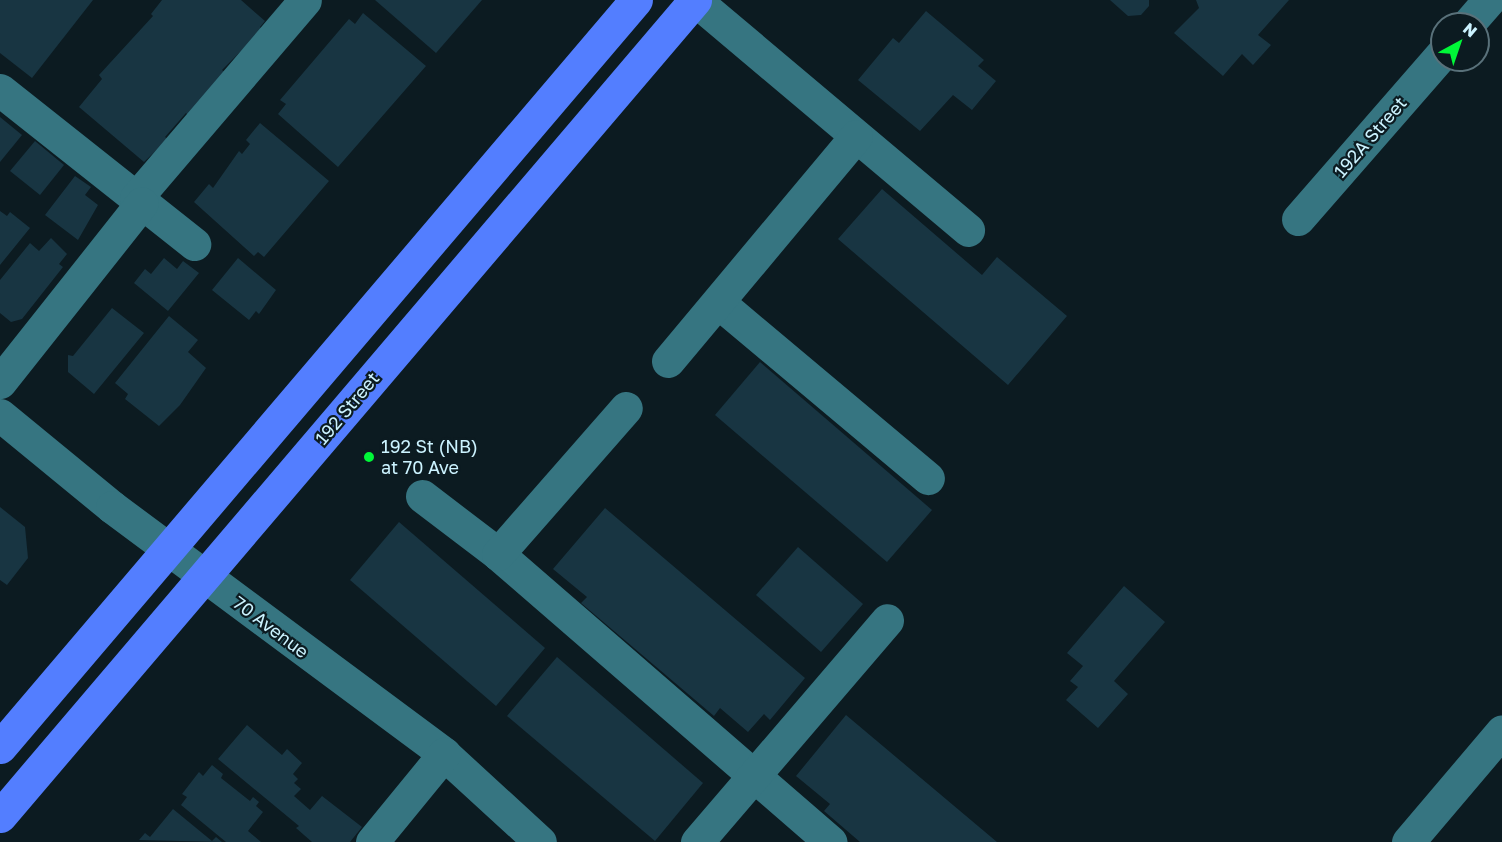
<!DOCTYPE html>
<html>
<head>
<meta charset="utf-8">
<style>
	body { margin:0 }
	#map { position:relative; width:1502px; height:842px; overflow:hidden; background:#0c1b21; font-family:"Golos Text",sans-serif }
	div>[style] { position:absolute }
	.building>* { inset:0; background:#183542 }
	.minor>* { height:33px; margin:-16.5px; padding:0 16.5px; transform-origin:16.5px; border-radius:16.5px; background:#367581 }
	.major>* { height:33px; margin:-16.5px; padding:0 16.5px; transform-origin:16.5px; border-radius:16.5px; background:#537eff }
	.dots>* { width:16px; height:16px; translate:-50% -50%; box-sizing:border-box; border:3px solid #0c1b21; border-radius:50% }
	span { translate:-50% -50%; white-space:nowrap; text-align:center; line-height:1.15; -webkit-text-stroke:4.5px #0c1b21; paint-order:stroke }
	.street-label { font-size:18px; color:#ccf3ff }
	.poi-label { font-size:18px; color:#ccf3ff }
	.left { translate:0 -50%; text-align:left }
	.north { position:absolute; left:1430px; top:12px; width:60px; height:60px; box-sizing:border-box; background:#0c1b21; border:2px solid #59717a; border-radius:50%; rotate:40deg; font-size:16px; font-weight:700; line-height:24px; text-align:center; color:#ccf3ff }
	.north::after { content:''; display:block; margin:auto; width:21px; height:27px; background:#00f738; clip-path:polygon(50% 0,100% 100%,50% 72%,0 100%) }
</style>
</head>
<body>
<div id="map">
	<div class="building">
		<i style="clip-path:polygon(0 0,93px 0,32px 78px,0 53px)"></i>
		<i style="clip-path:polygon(162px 0,241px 0,265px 21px,260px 27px,262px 30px,222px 70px,226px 73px,189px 116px,186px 113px,165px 137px,168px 139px,144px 162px,79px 107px,102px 79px,99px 75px,153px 16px,151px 14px)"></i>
		<i style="clip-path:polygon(375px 0,482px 0,436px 53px)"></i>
		<i style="clip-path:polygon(1110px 0,1149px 0,1149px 6px,1141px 15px,1128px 16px)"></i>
		<i style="clip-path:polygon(1196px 0,1289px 0,1258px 35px,1271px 45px,1253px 65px,1242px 54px,1223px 76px,1174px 33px,1199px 8px)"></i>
		<i style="clip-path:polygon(926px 11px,984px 60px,978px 66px,996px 81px,972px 110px,953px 95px,920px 131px,858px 80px,893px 38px,899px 43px)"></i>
		<i style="clip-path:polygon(363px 13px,426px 66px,338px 167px,278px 114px,286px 104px,280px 100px,349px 19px,355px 24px)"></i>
		<i style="clip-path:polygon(0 117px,22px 135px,0 162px)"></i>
		<i style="clip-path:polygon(260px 123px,329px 181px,264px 257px,258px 252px,254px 256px,194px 202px,209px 184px,213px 188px,239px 151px,242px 154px,250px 144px,246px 140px)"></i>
		<i style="clip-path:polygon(35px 141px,64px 165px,40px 195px,10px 171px)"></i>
		<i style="clip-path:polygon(75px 176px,91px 187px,85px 195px,98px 205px,78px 240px,45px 215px)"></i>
		<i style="clip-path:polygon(882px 189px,982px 275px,997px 257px,1067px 316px,1008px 385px,838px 239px)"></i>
		<i style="clip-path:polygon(0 211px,7px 216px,10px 212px,30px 228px,0 265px)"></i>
		<i style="clip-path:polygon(51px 238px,67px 254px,59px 264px,63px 267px,22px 319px,11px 322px,0 313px,0 280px,30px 243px,39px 251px)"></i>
		<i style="clip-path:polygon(164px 258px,177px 269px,183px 261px,199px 273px,168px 311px,134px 283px,145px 269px,151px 274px)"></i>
		<i style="clip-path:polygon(238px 258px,276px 290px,259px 314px,256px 311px,249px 320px,212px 290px)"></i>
		<i style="clip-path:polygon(112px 308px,144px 333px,94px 394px,68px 372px,68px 355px,73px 356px)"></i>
		<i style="clip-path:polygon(169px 316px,198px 340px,188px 352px,206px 368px,180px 405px,159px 426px,125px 399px,128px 394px,115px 383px)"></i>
		<i style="clip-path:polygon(760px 362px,932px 510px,887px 562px,715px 415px)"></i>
		<i style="clip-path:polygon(0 507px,25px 527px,28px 558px,7px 585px,0 580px)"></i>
		<i style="clip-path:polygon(605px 508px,805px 678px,770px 720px,764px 714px,748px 732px,720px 708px,714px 716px,581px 603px,587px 597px,553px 569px)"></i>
		<i style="clip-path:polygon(399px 522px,545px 648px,496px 706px,350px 580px)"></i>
		<i style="clip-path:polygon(798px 547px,863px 604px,821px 652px,756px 595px)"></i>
		<i style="clip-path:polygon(1124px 586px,1165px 622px,1114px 681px,1128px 694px,1098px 728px,1066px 700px,1078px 687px,1070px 681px,1083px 666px,1067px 653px)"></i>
		<i style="clip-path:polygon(557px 657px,703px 783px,655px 841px,507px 716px)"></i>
		<i style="clip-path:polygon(846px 715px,997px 842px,860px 842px,824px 811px,830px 804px,796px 776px)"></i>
		<i style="clip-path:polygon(247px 725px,282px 755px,287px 749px,302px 763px,293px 774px,298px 779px,294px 783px,301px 789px,294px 796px,310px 810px,322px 796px,362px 827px,350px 842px,312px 842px,296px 828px,299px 826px,218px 759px)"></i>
		<i style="clip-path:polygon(212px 765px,223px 774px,221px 778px,250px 801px,253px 797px,259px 802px,256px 806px,263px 812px,248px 831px,261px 842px,226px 842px,181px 805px,187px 797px,182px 794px,199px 772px,203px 776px)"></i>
		<i style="clip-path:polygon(173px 809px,212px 841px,216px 837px,222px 842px,139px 840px,145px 833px,150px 837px)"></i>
	</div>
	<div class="minor">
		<i style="left:695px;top:0;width:357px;rotate:40.1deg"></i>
		<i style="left:1468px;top:24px;width:32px;rotate:-49deg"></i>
		<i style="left:0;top:90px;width:248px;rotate:38.4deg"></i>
		<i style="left:136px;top:198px;width:260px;rotate:-49.5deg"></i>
		<i style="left:1298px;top:219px;width:219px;rotate:-48.9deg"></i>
		<i style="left:718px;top:302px;width:274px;rotate:40deg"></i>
		<i style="left:668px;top:361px;width:293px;rotate:-50.1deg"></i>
		<i style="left:0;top:382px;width:228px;rotate:-51.6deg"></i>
		<i style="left:0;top:415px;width:145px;rotate:39.4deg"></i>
		<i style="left:112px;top:507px;width:414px;rotate:36.6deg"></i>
		<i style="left:444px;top:754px;width:130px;rotate:42.5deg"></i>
		<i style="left:422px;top:496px;width:96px;rotate:37.3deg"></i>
		<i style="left:498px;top:554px;width:440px;rotate:40.9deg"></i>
		<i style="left:498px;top:554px;width:194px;rotate:-48.8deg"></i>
		<i style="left:372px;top:842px;width:114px;rotate:-50.7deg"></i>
		<i style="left:697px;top:842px;width:292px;rotate:-49.4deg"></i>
		<i style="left:1408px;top:842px;width:145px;rotate:-49.7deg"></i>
	</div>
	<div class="major">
		<i style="left:0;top:747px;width:981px;rotate:-49.59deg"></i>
		<i style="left:0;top:816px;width:1072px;rotate:-49.58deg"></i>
	</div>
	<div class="dots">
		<i style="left:369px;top:457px;background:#00f738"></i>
	</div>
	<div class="street-label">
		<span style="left:1370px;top:137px;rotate:-49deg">192A Street</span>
		<span style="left:347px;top:408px;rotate:-50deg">192 Street</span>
		<span style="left:271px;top:627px;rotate:37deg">70 Avenue</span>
	</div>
	<div class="poi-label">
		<span class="left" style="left:381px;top:457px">192 St (NB)<br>at 70 Ave</span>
	</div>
	<div class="north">N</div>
</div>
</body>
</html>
